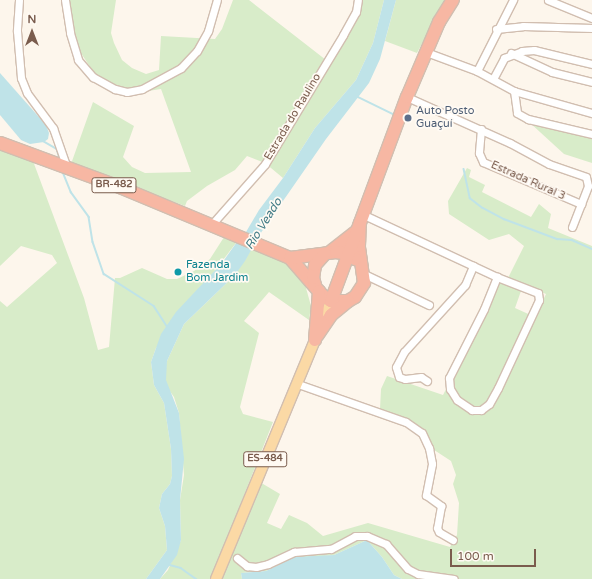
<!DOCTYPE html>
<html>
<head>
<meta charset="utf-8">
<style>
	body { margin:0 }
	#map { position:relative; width:592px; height:579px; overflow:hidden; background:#fdf6ec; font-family:"Varela Round",sans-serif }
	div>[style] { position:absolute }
	.green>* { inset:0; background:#d8ecc9 }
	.water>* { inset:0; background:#bfe3e8 }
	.stream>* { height:1.5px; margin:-0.75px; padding:0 0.75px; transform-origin:0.75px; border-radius:0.75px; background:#bfe3e8 }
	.roads { filter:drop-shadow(1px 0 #d1beb0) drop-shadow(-1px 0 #d1beb0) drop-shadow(0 1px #d1beb0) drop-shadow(0 -1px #d1beb0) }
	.street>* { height:7px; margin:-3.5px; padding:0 3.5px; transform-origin:3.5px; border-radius:3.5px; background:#fff }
	.primary>* { height:10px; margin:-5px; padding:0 5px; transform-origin:5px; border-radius:5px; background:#fbd9a5 }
	.highway>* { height:12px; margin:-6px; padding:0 6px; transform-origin:6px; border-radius:6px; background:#f7b7a3 }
	.dots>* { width:11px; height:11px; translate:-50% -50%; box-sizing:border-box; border:2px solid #fffaf3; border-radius:50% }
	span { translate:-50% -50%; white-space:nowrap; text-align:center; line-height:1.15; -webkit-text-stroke:3.5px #fffaf3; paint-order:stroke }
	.shield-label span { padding:1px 3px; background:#fffaf3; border:1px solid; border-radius:3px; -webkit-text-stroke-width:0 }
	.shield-label { font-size:10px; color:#7a5c4d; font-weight:700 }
	.service-label { font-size:11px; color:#4e5e75 }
	.left { translate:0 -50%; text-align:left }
	.street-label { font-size:11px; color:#7a5c4d }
	.culture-label { font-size:11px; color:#0d838f }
	.water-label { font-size:12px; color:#437c86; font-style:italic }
	.north { position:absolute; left:12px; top:12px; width:40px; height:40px; -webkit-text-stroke:3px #fffaf3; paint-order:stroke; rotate:0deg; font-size:11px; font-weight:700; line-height:16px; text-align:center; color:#7a5c4d }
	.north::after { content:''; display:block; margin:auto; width:14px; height:18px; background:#7a5c4d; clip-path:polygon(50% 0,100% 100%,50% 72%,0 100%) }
	.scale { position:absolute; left:450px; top:549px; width:86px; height:18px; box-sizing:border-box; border:2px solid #7a5c4d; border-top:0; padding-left:5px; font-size:12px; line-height:14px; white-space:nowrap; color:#7a5c4d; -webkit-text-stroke:3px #fffaf3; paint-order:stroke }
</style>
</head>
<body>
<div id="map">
	<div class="green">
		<i style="clip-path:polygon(64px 0,116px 0,111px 33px,114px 43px,122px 60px,132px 68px,146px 74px,159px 70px,161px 36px,215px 39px,222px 29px,233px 0,249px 0,326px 60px,344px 35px,358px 0,384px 0,373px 43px,356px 80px,315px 128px,283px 178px,265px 163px,247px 156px,235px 170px,207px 186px,187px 201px,185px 206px,71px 164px,93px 102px,134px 126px,123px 157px,132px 167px,145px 173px,191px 172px,161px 89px,135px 93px,100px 82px,75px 44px)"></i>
		<i style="clip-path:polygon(396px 0,445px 0,417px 53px,385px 41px)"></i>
		<i style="clip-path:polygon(529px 122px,592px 133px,592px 163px,564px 154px)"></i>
		<i style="clip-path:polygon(0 148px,33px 161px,84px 298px,98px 350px,109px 347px,115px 278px,120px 278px,142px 268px,167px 279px,177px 279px,194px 271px,210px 259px,226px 234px,239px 239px,156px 348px,151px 362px,154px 385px,164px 403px,171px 449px,172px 476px,170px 484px,162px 494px,159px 508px,165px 526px,167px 550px,146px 579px,0 579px,0 301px,7px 307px,57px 263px,52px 255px,21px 246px,0 266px)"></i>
		<i style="clip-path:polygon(467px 168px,471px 170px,469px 177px,485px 185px,482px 192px,531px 217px,539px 204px,551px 214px,548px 228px,592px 246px,592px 579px,402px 579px,394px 575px,382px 557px,367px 540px,334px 555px,286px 560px,266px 571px,241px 573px,242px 579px,220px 579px,258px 481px,280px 494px,267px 523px,281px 529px,289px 515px,307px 523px,323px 536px,368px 523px,450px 547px,457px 535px,459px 503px,453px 484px,456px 475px,451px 461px,428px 446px,425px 439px,380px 409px,381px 389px,387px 376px,443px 395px,500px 283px,521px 291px,515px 308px,535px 317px,546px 294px,508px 278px,524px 246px,509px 234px,489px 240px,449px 214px,448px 201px)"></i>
		<i style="clip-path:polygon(254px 245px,280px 255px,303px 277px,311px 306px,309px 320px,269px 292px,244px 321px,259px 333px,240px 407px,243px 414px,273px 422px,211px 579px,160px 579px,168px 570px,181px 540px,180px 500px,184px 475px,179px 413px,174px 397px,167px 387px,164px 372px,167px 361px,184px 324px,235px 275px)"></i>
	</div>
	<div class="water">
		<i style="clip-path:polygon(384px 0,396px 0,380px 59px,369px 83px,326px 139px,258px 237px,246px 232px,259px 210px,283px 178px,315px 128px,356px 80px,373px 43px)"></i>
		<i style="clip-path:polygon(0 73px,46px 125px,49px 133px,48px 139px,44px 142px,30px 144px,21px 140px,0 115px)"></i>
		<i style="clip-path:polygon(239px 239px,254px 245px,245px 261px,235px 275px,184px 324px,167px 361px,166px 380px,179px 413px,184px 459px,180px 500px,181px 540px,177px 555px,160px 579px,146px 579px,167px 550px,165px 526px,159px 508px,162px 494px,170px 484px,172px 476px,171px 449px,164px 403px,154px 385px,151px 362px,161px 334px,176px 312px,222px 263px)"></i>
		<i style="clip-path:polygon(367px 540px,382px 557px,394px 575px,402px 579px,242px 579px,241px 573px,266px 571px,294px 557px,334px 555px)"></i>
	</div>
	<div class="stream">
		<i style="left:358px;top:97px;width:41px;rotate:25.9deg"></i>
		<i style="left:43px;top:141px;width:16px;rotate:30deg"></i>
		<i style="left:57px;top:149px;width:10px;rotate:73deg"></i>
		<i style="left:464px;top:169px;width:30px;rotate:78deg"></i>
		<i style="left:470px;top:198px;width:16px;rotate:38deg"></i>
		<i style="left:483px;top:208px;width:24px;rotate:28deg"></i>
		<i style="left:504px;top:219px;width:57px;rotate:20.7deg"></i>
		<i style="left:557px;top:239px;width:15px;rotate:4deg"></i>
		<i style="left:572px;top:240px;width:22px;rotate:24deg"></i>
		<i style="left:63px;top:172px;width:22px;rotate:68deg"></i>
		<i style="left:71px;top:192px;width:31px;rotate:54deg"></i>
		<i style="left:89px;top:217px;width:25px;rotate:81deg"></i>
		<i style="left:93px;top:242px;width:34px;rotate:71deg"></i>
		<i style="left:104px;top:274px;width:59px;rotate:32.6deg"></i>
		<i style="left:154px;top:306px;width:24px;rotate:57deg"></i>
		<i style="left:170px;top:565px;width:11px;rotate:15deg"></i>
		<i style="left:181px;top:568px;width:19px;rotate:36deg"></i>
	</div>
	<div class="roads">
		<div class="street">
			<i style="left:19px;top:0;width:31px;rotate:94deg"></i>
			<i style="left:17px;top:31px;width:47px;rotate:85.1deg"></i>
			<i style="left:21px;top:78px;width:16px;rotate:68deg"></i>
			<i style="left:27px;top:93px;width:44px;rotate:53.4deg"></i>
			<i style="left:53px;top:128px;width:42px;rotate:70.7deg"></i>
			<i style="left:65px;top:0;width:33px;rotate:81deg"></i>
			<i style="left:70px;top:33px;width:28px;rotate:73deg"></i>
			<i style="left:78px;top:60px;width:23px;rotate:49deg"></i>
			<i style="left:93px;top:77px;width:25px;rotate:29deg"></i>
			<i style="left:115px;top:89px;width:12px;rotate:14deg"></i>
			<i style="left:127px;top:92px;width:15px;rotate:-11deg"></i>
			<i style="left:142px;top:89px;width:44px;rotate:-28.3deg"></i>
			<i style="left:181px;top:68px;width:23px;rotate:-47deg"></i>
			<i style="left:197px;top:51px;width:23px;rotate:-61deg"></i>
			<i style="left:208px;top:31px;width:32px;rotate:-74deg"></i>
			<i style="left:548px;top:0;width:48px;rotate:22.2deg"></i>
			<i style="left:496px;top:29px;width:27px;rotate:-6deg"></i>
			<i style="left:523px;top:26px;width:69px;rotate:1.7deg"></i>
			<i style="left:426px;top:52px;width:54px;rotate:20.4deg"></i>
			<i style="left:477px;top:71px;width:42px;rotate:28.4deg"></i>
			<i style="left:514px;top:91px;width:81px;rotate:15.8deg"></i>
			<i style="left:511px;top:53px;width:45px;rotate:24.9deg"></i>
			<i style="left:552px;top:72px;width:41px;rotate:14deg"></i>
			<i style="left:477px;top:71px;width:80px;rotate:-63.1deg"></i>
			<i style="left:493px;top:79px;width:24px;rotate:-62deg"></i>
			<i style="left:504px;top:58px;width:19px;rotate:-21deg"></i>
			<i style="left:522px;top:51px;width:12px;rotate:-5deg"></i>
			<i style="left:534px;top:50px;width:60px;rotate:13.6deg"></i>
			<i style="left:514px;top:91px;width:22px;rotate:82deg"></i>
			<i style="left:517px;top:113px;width:13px;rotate:29deg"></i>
			<i style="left:528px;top:119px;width:66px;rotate:13.2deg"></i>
			<i style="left:407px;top:97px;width:113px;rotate:24.1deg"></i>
			<i style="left:510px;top:143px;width:44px;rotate:28.3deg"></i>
			<i style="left:549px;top:164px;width:39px;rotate:19deg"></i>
			<i style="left:586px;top:177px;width:9px;rotate:77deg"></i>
			<i style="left:588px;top:186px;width:44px;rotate:111.3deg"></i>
			<i style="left:481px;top:129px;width:24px;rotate:95deg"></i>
			<i style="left:479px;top:153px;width:10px;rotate:66deg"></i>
			<i style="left:483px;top:162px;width:107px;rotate:23.2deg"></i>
			<i style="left:364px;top:215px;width:147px;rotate:25deg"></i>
			<i style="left:497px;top:277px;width:44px;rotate:21.3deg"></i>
			<i style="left:538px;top:293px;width:7px;rotate:82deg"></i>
			<i style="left:539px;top:300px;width:97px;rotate:115deg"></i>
			<i style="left:498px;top:388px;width:18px;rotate:119deg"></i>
			<i style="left:489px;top:404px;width:10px;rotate:143deg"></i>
			<i style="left:481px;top:410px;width:9px;rotate:180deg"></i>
			<i style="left:472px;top:410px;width:18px;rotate:-146deg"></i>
			<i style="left:457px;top:400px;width:13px;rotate:-122deg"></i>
			<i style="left:450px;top:389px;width:11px;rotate:-95deg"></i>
			<i style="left:449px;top:378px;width:77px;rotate:-63.1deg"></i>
			<i style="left:484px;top:309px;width:35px;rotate:-68deg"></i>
			<i style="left:212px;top:224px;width:80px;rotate:-48.5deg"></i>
			<i style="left:265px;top:164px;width:151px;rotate:-58.8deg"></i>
			<i style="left:343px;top:35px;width:26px;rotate:-61deg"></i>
			<i style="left:356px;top:12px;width:12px;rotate:-81deg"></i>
			<i style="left:364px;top:274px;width:72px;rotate:25.5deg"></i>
			<i style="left:427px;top:381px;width:7px;rotate:-146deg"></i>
			<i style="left:421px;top:377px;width:16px;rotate:173deg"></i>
			<i style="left:405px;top:379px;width:6px;rotate:-162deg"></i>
			<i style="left:399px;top:377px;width:10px;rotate:-107deg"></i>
			<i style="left:396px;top:367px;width:17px;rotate:-62deg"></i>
			<i style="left:404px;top:352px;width:91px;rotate:-47.7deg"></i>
			<i style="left:465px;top:285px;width:21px;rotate:-67deg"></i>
			<i style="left:298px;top:384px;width:114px;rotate:19.4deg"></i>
			<i style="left:406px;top:422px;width:19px;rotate:35deg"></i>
			<i style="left:422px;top:433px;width:17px;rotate:65deg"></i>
			<i style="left:429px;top:448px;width:16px;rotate:79deg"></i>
			<i style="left:432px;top:464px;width:32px;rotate:101deg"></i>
			<i style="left:426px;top:495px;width:19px;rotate:36deg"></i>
			<i style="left:441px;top:506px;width:22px;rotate:100deg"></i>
			<i style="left:437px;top:528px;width:4px;rotate:63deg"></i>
			<i style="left:439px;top:532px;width:16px;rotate:30deg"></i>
			<i style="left:237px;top:558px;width:13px;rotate:39deg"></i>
			<i style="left:247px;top:566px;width:9px;rotate:6deg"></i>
			<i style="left:256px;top:567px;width:12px;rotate:-14deg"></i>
			<i style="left:268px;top:564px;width:29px;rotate:-25deg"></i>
			<i style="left:294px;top:552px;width:37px;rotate:-5deg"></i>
			<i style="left:331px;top:549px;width:27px;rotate:-28deg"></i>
			<i style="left:355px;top:536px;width:12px"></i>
			<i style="left:367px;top:536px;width:21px;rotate:23deg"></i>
			<i style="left:386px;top:544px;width:33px;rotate:49deg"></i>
			<i style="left:408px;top:569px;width:11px;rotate:27deg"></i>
			<i style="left:418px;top:574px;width:36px;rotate:8deg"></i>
		</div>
		<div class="primary">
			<i style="left:216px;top:579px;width:301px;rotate:-67.5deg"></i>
		</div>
		<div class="highway">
			<i style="left:0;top:143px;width:130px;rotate:20.2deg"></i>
			<i style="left:122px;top:188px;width:182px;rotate:22.6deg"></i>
			<i style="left:290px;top:258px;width:49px;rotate:49.1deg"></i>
			<i style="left:322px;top:295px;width:11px;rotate:34deg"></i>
			<i style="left:331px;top:301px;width:17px"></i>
			<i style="left:348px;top:301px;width:8px;rotate:-30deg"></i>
			<i style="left:355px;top:297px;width:17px;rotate:-57deg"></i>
			<i style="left:364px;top:283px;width:37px;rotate:-98deg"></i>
			<i style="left:359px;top:246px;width:23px;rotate:-88deg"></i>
			<i style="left:330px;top:252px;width:34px;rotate:-38deg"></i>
			<i style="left:290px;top:258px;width:46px;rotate:-7.4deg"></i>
			<i style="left:336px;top:252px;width:13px;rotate:9deg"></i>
			<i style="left:349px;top:254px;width:8px;rotate:40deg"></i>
			<i style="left:315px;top:285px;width:7px;rotate:-106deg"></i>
			<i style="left:313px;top:278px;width:13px;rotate:-81deg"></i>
			<i style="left:315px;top:265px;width:15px;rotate:-48deg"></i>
			<i style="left:331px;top:301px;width:218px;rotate:-69.6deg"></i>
			<i style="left:407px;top:97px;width:82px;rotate:-66.9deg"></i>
			<i style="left:439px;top:22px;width:26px;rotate:-58deg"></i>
			<i style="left:317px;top:336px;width:25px;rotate:-56deg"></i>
			<i style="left:331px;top:315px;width:22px;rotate:-39deg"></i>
			<i style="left:315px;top:340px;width:49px;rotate:-85.3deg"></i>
		</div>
	</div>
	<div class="dots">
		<i style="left:408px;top:118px;background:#5c6f8a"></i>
		<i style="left:178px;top:272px;background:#0f9aa8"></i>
	</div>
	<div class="shield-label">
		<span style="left:114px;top:185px">BR-482</span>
		<span style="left:265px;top:459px">ES-484</span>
	</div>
	<div class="service-label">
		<span class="left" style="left:416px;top:118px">Auto Posto<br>Guaçuí</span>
	</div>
	<div class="street-label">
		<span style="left:293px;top:117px;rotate:-59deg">Estrada do Raulino</span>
		<span style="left:528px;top:181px;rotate:24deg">Estrada Rural 3</span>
	</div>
	<div class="culture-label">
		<span class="left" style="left:186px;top:272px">Fazenda<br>Bom Jardim</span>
	</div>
	<div class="water-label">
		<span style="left:264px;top:224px;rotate:-58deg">Rio Veado</span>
	</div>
	<div class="north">N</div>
	<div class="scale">100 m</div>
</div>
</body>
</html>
